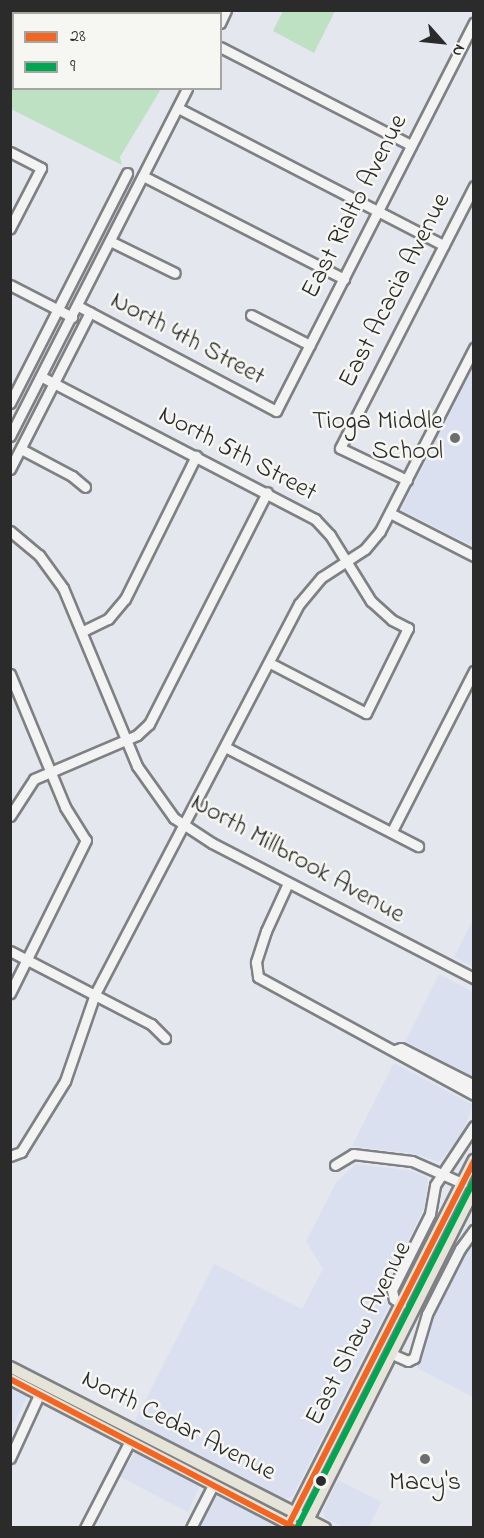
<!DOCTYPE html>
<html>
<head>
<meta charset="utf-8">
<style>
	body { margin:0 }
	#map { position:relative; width:484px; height:1538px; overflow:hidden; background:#e4e7ee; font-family:"Indie Flower",sans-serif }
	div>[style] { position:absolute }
	.built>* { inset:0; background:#dbe0f0 }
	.green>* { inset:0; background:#bee0c3 }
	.roads { filter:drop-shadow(2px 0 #7e8083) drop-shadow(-2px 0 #7e8083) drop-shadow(0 2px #7e8083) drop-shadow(0 -2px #7e8083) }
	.minor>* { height:9px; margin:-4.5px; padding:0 4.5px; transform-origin:4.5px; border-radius:4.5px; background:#f2f3f2 }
	.major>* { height:10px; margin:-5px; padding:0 5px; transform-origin:5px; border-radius:5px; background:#e6e4d9 }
	.bus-1>* { height:6px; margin:-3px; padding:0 3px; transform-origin:3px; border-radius:3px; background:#f26522 }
	.bus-2>* { height:6px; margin:-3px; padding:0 3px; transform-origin:3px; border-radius:3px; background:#00a651 }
	.dots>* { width:16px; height:16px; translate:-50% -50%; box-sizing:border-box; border:3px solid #f6f6f2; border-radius:50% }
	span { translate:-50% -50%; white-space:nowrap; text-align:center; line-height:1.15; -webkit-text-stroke:5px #f6f6f2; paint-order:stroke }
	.street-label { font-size:26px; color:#2b2b2b }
	.poi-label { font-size:26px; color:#2b2b2b }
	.right { translate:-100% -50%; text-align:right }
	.frame { position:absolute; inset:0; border:12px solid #2b2b2b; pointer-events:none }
	.legend { position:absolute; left:12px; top:12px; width:210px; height:78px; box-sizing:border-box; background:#f6f6f2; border:2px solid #a5a5a2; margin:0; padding:8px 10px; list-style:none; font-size:18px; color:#2b2b2b }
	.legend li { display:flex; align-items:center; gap:12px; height:30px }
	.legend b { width:30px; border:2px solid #a5a5a2 }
	.north { position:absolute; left:412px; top:12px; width:60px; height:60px; -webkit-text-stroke:4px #f6f6f2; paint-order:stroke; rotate:117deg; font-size:16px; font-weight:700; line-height:24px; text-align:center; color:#2b2b2b }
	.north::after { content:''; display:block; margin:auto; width:21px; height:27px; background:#2b2b2b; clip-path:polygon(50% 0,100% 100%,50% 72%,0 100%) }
</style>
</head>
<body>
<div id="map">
	<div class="built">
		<i style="clip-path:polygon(473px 367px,473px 546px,401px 510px)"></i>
		<i style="clip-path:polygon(473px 919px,474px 967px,473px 967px,454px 957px)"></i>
		<i style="clip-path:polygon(439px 974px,473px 992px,473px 1080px,404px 1044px)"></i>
		<i style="clip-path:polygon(394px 1063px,473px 1105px,461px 1136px,439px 1162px,416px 1154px,352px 1146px)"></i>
		<i style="clip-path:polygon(356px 1164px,412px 1171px,428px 1178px,424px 1208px,380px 1298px,389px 1305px,292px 1497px,284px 1499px,134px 1423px,214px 1264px,302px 1309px,323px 1269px,306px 1241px,337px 1181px)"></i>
		<i style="clip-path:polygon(473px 1241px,473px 1397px,417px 1368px,434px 1316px)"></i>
		<i style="clip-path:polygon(10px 1389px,27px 1397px,14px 1423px,11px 1421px)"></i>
		<i style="clip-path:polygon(135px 1452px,200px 1485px,188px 1512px,120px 1477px)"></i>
		<i style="clip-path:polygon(338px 1480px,381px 1502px,369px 1527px,345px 1527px,325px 1518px,323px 1511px)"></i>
		<i style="clip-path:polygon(216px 1494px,274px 1524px,275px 1527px,199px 1527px)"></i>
	</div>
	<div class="green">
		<i style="clip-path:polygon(10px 11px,201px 11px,14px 14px,14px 88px,161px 89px,120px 157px,122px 165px,11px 109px)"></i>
		<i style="clip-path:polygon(283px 11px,335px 11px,314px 53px,273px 31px)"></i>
	</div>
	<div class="roads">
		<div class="minor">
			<i style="left:220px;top:23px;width:14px;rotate:-65deg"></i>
			<i style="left:220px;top:47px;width:215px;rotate:27.2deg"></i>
			<i style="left:178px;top:108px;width:299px;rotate:27.3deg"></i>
			<i style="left:10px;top:152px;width:35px;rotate:27deg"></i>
			<i style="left:41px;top:168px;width:68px;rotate:117.3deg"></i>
			<i style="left:143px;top:176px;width:226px;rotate:27.1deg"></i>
			<i style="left:110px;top:241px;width:72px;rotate:26.2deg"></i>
			<i style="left:10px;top:285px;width:70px;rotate:27.3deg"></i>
			<i style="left:78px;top:306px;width:224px;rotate:27.9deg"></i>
			<i style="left:276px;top:411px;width:436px;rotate:-63deg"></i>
			<i style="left:251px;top:315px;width:66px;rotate:27deg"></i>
			<i style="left:42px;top:377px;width:308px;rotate:27.5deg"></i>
			<i style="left:315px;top:519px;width:22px;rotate:47deg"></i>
			<i style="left:330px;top:535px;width:78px;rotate:58.2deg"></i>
			<i style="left:371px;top:601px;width:28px;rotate:42deg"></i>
			<i style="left:392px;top:620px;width:18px;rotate:27deg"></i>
			<i style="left:408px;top:628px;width:95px;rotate:116.3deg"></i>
			<i style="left:366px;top:713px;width:108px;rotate:-152.5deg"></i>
			<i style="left:10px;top:403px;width:258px;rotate:-63deg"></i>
			<i style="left:10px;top:436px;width:390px;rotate:-63deg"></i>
			<i style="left:21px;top:449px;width:58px;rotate:27.9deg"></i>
			<i style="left:72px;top:476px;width:17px;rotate:40deg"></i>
			<i style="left:10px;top:469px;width:176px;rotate:-63deg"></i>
			<i style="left:407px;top:480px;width:74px;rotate:-154.5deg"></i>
			<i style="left:340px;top:448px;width:294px;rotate:-62.9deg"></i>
			<i style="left:390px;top:513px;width:94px;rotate:27.1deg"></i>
			<i style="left:10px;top:531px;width:38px;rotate:40deg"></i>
			<i style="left:39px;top:555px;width:41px;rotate:54deg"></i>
			<i style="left:63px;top:588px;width:193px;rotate:67.4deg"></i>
			<i style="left:137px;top:766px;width:64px;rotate:54.6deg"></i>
			<i style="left:174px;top:818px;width:45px;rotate:33.3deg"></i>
			<i style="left:212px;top:843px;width:295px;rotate:27.3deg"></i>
			<i style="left:83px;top:631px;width:28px;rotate:-26deg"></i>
			<i style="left:108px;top:619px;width:26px;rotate:-50deg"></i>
			<i style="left:125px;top:599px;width:160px;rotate:-63.6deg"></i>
			<i style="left:10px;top:674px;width:144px;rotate:67.5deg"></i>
			<i style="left:65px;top:807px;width:39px;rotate:58deg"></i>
			<i style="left:86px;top:840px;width:171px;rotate:116.4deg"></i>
			<i style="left:227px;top:748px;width:215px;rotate:27.2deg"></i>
			<i style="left:10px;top:816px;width:44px;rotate:-57deg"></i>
			<i style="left:34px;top:779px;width:112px;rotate:-23.1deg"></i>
			<i style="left:137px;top:735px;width:16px;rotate:-43deg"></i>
			<i style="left:149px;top:724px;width:260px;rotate:-63deg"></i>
			<i style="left:392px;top:831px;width:180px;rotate:-62.9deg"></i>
			<i style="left:288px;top:883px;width:53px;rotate:114.6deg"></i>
			<i style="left:266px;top:931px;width:33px;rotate:108deg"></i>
			<i style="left:256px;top:962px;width:15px;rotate:82deg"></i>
			<i style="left:258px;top:977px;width:246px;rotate:28.6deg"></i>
			<i style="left:10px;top:951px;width:159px;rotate:27.4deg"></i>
			<i style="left:151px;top:1024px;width:20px;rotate:45deg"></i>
			<i style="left:395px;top:1050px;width:6px;rotate:-18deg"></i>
			<i style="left:401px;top:1048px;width:82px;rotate:26.9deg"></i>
			<i style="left:10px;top:1156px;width:12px;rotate:-20deg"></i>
			<i style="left:21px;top:1152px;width:84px;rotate:-58.2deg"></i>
			<i style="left:65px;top:1081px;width:92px;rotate:-71deg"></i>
			<i style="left:95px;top:994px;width:440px;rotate:-62.4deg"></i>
			<i style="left:299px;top:604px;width:35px;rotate:-50deg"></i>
			<i style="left:322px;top:577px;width:51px;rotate:-33.1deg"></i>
			<i style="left:365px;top:549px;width:23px;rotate:-50deg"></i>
			<i style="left:380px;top:531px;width:206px;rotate:-62.8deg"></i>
			<i style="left:335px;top:1165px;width:21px;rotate:-31deg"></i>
			<i style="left:353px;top:1154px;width:59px;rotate:6.8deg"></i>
			<i style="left:412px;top:1161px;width:55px;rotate:23.7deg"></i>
			<i style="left:401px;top:1304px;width:9px;rotate:-144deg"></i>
			<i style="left:394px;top:1299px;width:9px;rotate:-103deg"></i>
			<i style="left:392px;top:1290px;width:85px;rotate:-63.4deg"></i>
			<i style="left:430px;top:1214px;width:29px;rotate:-80deg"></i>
			<i style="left:435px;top:1185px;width:71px;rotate:-56.5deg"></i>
			<i style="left:392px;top:1354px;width:17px;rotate:24deg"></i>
			<i style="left:408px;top:1361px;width:7px;rotate:-27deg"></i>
			<i style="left:414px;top:1358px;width:46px;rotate:-73.5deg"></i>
			<i style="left:427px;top:1314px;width:73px;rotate:-63.1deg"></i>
			<i style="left:460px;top:1249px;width:24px;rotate:-54deg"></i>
			<i style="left:10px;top:1458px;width:69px;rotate:-65.3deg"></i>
			<i style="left:85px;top:1528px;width:98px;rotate:-62.7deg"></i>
			<i style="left:191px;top:1528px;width:48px;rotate:-62.9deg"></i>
		</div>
		<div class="major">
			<i style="left:10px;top:1367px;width:354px;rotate:27.1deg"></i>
			<i style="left:10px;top:1379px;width:322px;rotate:27.5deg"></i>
			<i style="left:287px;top:1528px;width:413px;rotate:-63.1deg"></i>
			<i style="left:304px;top:1528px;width:378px;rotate:-63.3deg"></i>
		</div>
	</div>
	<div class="bus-1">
		<i style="left:10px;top:1379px;width:322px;rotate:27.6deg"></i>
		<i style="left:287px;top:1528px;width:412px;rotate:-63deg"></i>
	</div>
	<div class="bus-2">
		<i style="left:297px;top:1528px;width:390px;rotate:-63deg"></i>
	</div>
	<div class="dots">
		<i style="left:455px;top:438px;background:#6c6d6f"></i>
		<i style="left:425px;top:1459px;background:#6c6d6f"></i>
		<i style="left:321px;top:1481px;background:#2b2b2b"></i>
	</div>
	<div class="street-label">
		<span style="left:356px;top:207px;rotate:-63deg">East Rialto Avenue</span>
		<span style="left:396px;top:291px;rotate:-63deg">East Acacia Avenue</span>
		<span style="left:187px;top:340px;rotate:28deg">North 4th Street</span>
		<span style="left:237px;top:455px;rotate:28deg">North 5th Street</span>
		<span style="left:297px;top:860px;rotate:29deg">North Millbrook Avenue</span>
		<span style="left:360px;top:1334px;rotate:-63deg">East Shaw Avenue</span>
		<span style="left:178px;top:1427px;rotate:27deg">North Cedar Avenue</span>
	</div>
	<div class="poi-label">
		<span class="right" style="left:443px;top:438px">Tioga Middle<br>School</span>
		<span style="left:425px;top:1484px">Macy's</span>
	</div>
	<div class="frame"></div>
	<ul class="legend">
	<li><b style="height:8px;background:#f26522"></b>28</li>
	<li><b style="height:8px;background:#00a651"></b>9</li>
	</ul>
	<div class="north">N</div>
</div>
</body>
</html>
